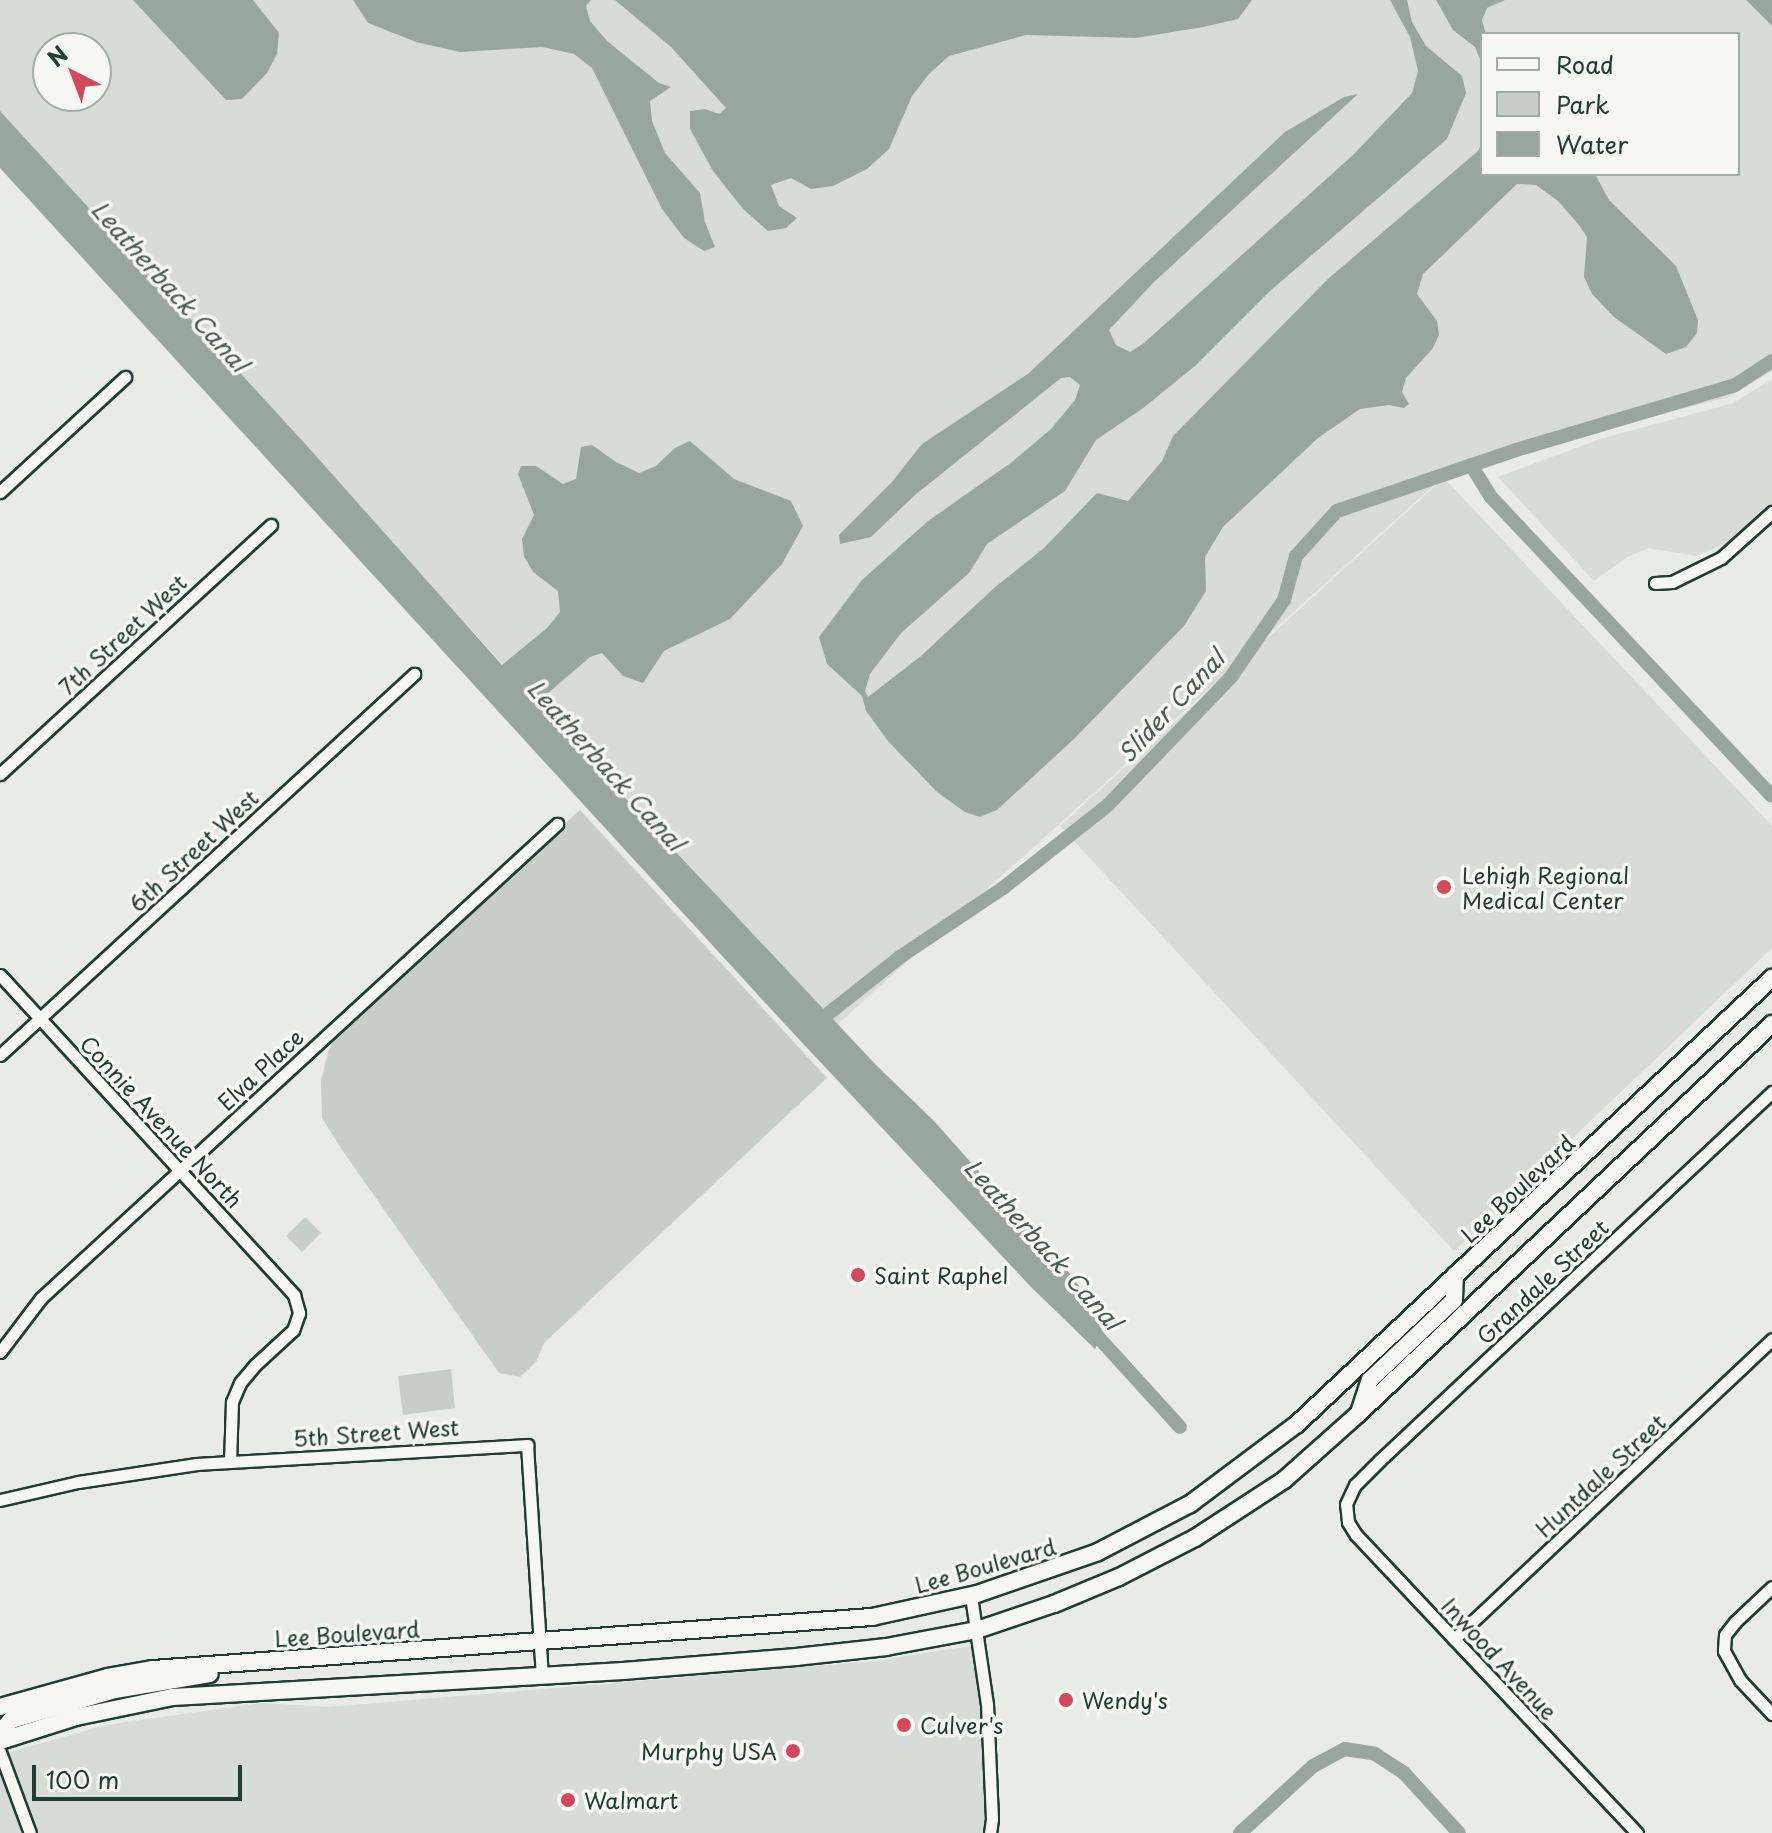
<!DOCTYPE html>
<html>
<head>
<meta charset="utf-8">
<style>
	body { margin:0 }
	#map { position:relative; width:1772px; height:1833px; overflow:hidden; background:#e9ebe7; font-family:"Playpen Sans",sans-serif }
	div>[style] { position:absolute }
	.built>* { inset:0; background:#d8dcd8 }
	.green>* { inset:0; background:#c7cec9 }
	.water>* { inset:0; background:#99a6a0 }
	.canal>* { height:14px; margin:-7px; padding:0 7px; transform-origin:7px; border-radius:7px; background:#99a6a0 }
	.roads { filter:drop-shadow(2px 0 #1f3d34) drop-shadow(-2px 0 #1f3d34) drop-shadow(0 2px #1f3d34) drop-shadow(0 -2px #1f3d34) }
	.street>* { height:11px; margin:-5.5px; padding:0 5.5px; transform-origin:5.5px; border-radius:5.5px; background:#f6f6f2 }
	.secondary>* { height:16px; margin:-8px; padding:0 8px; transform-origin:8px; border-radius:8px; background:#f6f6f2 }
	.dots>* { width:22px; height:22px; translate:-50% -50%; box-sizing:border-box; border:4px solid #f6f6f2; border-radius:50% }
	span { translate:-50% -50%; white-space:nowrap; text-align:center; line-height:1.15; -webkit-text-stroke:7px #f6f6f2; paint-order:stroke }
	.street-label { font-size:22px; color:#1f3d34 }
	.poi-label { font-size:22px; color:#1f3d34 }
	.left { translate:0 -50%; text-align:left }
	.right { translate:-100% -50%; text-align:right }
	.water-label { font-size:24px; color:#445c54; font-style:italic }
	.legend { position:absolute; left:1480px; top:32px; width:260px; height:144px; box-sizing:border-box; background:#f6f6f2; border:2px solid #a0aca6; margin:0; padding:10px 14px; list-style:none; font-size:24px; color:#1f3d34 }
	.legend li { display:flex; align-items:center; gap:16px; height:40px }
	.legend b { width:40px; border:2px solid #a0aca6 }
	.north { position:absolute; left:32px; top:32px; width:80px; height:80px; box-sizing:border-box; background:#f6f6f2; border:2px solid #a0aca6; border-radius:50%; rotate:318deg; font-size:22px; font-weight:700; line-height:32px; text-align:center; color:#1f3d34 }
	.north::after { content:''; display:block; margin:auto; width:28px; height:36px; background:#d1495b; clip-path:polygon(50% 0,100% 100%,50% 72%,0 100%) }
	.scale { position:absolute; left:32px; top:1765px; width:210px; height:36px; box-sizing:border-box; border:4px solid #1f3d34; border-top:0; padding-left:10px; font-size:24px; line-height:28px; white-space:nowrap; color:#1f3d34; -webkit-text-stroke:6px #f6f6f2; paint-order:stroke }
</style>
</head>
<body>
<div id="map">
	<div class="built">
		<i style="clip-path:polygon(evenodd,0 0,1772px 0,1772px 371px,1729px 397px,1453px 468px,837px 1025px,0 121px,0 0,1482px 34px,1738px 34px,1738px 174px,1482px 174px,1482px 34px,0 0,48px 48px,96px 48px,96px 96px,48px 96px,48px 48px)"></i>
		<i style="clip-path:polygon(1772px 379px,1772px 511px,1729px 542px,1697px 556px,1649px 548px,1627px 557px,1594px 581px,1498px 477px,1600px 439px,1733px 403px)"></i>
		<i style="clip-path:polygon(1444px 478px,1772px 826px,1772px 948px,1454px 1251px,1060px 826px)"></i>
		<i style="clip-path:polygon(983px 1644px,986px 1833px,0 1833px,0 1755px,106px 1725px,261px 1703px,329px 1707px,875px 1661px)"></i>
	</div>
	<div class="green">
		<i style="clip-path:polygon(580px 810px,827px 1078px,544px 1343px,536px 1362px,520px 1377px,499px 1373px,342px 1150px,322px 1118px,321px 1080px,329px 1049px,339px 1031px,358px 1010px)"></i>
		<i style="clip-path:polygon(305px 1217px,321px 1233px,302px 1252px,286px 1236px)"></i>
		<i style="clip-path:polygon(451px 1369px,455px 1408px,403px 1415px,398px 1376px)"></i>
	</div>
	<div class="water">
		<i style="clip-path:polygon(133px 0,253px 0,279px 33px,277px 54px,267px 73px,242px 99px,226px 100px)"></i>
		<i style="clip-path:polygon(353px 0,591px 0,586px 6px,590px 21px,607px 41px,659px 83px,671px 87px,650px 101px,652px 121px,665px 153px,700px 193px,705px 222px,715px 247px,704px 251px,684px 238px,662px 209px,592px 68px,574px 54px,542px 47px,460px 52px,416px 42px,368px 23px)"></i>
		<i style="clip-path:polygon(615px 0,1252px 0,1238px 19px,1203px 27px,1136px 38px,1026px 35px,949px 56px,929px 74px,912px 96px,889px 149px,867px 169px,833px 186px,811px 189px,791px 178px,771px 185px,779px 206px,797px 218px,786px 228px,768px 231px,743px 209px,713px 171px,690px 129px,690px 111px,705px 109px,719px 114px,726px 108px,671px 47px)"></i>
		<i style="clip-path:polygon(1390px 0,1407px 0,1412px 22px,1426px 46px,1462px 76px,1466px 93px,1447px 139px,1270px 291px,1195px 366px,1142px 409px,1096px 440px,1065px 491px,987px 544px,969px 573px,901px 633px,870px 674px,865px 691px,868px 697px,921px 656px,994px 588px,1044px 548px,1097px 493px,1128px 501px,1162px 461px,1173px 436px,1329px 278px,1478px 151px,1482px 143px,1482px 174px,1595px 174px,1609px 200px,1676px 266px,1698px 320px,1697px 333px,1686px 347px,1666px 354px,1614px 317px,1592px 294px,1584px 277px,1587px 237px,1579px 225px,1558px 201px,1536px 185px,1517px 184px,1423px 274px,1417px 294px,1437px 321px,1439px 335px,1433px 348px,1406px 378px,1402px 392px,1409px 404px,1404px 408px,1389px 405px,1360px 409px,1318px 438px,1223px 527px,1205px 557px,1206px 591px,1184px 626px,1075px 738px,997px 810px,980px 817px,965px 812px,937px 792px,888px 741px,866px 711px,862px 696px,827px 664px,819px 637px,862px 580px,928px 521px,1012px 462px,1051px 429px,1075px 400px,1080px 385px,1070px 377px,1061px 378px,915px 495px,871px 537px,840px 544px,839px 535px,891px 483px,922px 444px,1029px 373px,1285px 132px,1344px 97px,1358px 94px,1153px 283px,1109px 330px,1116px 345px,1130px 352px,1144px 343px,1353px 155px,1412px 93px,1418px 71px,1410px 37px)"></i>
		<i style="clip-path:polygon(1436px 0,1505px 0,1487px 8px,1482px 20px,1486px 34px,1482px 34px,1482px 64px,1475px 47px,1453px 30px)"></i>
		<i style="clip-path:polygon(1746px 0,1772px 0,1772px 26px)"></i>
		<i style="clip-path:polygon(0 111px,308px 447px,502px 665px,547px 628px,560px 612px,558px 591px,533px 572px,524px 556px,522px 539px,534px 515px,518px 474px,521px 466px,536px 466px,563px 484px,576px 479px,581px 447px,592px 445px,616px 462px,639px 473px,656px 466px,675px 448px,690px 441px,734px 479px,791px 501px,803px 526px,782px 564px,730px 619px,664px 651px,643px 683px,623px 676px,602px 653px,590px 657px,547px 694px,539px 706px,876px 1065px,934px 1121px,1071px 1275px,1089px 1300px,1103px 1333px,1095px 1349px,1031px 1287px,781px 1020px,0 168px)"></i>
	</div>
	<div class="canal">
		<i style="left:1471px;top:465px;width:38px;rotate:58deg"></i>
		<i style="left:1491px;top:497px;width:410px;rotate:46.8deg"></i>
		<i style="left:814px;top:1025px;width:110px;rotate:-38.3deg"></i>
		<i style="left:900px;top:957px;width:124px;rotate:-33.8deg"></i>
		<i style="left:1003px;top:888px;width:134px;rotate:-38.3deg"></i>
		<i style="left:1108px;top:805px;width:178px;rotate:-46.1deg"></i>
		<i style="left:1231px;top:677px;width:93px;rotate:-55.5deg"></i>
		<i style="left:1284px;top:600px;width:46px;rotate:-74.7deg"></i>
		<i style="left:1296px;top:556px;width:61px;rotate:-47.7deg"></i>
		<i style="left:1337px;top:511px;width:189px;rotate:-18.8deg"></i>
		<i style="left:1516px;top:450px;width:228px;rotate:-16.5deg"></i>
		<i style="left:1735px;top:385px;width:44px;rotate:-33deg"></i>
		<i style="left:1089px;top:1327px;width:135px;rotate:47.7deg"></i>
		<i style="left:1240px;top:1833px;width:99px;rotate:-42.5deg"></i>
		<i style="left:1313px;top:1766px;width:36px;rotate:-28deg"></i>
		<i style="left:1345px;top:1749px;width:30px;rotate:9deg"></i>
		<i style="left:1375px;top:1754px;width:35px;rotate:33deg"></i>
		<i style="left:1404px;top:1773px;width:81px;rotate:47.5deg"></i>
	</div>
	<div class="roads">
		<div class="street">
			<i style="left:0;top:492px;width:170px;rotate:-42.6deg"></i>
			<i style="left:1655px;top:583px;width:17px;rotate:-3deg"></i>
			<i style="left:1672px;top:582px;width:55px;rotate:-26.1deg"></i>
			<i style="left:1721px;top:558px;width:69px;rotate:-42deg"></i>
			<i style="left:0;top:774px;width:368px;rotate:-42.6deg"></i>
			<i style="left:0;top:975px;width:435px;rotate:47.4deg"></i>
			<i style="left:294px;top:1295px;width:19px;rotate:74deg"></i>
			<i style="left:299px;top:1313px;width:18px;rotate:109deg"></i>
			<i style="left:293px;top:1330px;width:52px;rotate:137.4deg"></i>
			<i style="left:255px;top:1365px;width:23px;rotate:130deg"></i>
			<i style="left:240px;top:1383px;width:21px;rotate:113deg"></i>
			<i style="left:232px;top:1402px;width:59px;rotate:91.9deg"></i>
			<i style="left:0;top:1055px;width:563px;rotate:-42.62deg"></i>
			<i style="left:0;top:1352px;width:68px;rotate:-52.8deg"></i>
			<i style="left:41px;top:1298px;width:701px;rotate:-42.57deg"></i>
			<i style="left:0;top:1500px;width:80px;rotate:-13deg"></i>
			<i style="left:78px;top:1482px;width:120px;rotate:-8.6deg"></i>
			<i style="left:197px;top:1464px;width:331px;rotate:-3.3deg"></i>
			<i style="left:527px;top:1445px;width:230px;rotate:86.3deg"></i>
			<i style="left:1772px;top:1587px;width:51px;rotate:136.6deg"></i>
			<i style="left:1735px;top:1622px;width:16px;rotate:128deg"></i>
			<i style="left:1725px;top:1635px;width:16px;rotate:94deg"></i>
			<i style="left:1724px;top:1651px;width:33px;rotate:61deg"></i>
			<i style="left:1740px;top:1680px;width:47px;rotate:46.7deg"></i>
			<i style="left:971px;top:1596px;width:109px;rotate:81.6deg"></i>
			<i style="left:987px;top:1704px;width:115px;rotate:87.5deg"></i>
			<i style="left:992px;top:1819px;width:14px;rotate:98deg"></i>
			<i style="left:1454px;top:1639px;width:437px;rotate:-43.3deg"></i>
			<i style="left:0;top:1752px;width:86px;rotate:69.7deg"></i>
			<i style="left:1637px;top:1833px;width:410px;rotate:-133.3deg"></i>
			<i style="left:1356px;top:1535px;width:15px;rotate:-122deg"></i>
			<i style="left:1348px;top:1522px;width:18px;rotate:-96deg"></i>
			<i style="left:1346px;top:1504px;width:21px;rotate:-65deg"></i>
			<i style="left:1355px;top:1485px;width:35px;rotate:-45deg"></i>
			<i style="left:1380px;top:1460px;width:538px;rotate:-43.19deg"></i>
		</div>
		<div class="secondary">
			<i style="left:1359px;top:1413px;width:35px;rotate:-72deg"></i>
			<i style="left:1370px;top:1380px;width:116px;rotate:-43.6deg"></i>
			<i style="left:1454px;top:1300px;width:25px;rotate:-88deg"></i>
			<i style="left:0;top:1707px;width:112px;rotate:-15.5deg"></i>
			<i style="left:108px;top:1677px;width:46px;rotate:-10.1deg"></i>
			<i style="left:153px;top:1669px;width:721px;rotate:-4.14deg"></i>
			<i style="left:872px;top:1617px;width:107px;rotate:-12.4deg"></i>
			<i style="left:977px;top:1594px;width:128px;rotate:-19.1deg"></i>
			<i style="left:1098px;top:1552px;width:104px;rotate:-27.6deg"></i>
			<i style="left:1190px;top:1504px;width:134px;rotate:-36.8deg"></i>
			<i style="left:1297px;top:1424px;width:652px;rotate:-43.2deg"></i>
			<i style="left:0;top:1732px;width:16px;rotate:-47deg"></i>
			<i style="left:11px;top:1720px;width:108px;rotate:-16.1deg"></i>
			<i style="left:115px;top:1690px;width:96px;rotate:-9.6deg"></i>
			<i style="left:0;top:1741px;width:80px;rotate:-17.5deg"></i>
			<i style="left:76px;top:1717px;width:99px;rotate:-11.7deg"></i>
			<i style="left:173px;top:1697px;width:451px;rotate:-3.3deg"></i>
			<i style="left:623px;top:1671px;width:174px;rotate:-4.6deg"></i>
			<i style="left:796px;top:1657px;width:91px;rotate:-6.3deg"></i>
			<i style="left:886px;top:1647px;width:93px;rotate:-10.6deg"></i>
			<i style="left:977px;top:1630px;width:81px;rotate:-18.7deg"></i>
			<i style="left:1054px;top:1604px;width:70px;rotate:-22.6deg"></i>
			<i style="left:1119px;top:1577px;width:85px;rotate:-27.2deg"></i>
			<i style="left:1195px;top:1538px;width:106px;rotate:-33.1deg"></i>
			<i style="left:1284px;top:1480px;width:99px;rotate:-41.7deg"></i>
			<i style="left:1358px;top:1414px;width:569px;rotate:-43.29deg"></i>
		</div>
	</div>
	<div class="dots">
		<i style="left:1444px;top:887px;background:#d1495b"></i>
		<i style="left:858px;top:1275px;background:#d1495b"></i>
		<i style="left:1066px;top:1700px;background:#d1495b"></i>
		<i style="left:904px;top:1725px;background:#d1495b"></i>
		<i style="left:793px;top:1751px;background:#d1495b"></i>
		<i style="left:568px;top:1800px;background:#d1495b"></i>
	</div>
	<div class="street-label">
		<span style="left:122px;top:634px;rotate:-43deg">7th Street West</span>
		<span style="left:193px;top:850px;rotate:-43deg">6th Street West</span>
		<span style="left:260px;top:1069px;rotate:-43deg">Elva Place</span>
		<span style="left:162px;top:1121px;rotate:47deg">Connie Avenue North</span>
		<span style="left:1517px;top:1188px;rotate:-43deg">Lee Boulevard</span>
		<span style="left:1542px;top:1281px;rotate:-43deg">Grandale Street</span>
		<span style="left:376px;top:1432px;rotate:-4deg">5th Street West</span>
		<span style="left:1600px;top:1475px;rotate:-43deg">Huntdale Street</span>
		<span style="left:985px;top:1565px;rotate:-16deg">Lee Boulevard</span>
		<span style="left:347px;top:1633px;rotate:-4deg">Lee Boulevard</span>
		<span style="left:1500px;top:1658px;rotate:47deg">Inwood Avenue</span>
	</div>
	<div class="poi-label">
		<span class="left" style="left:1462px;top:887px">Lehigh Regional<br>Medical Center</span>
		<span class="left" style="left:874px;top:1275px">Saint Raphel</span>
		<span class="left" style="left:1082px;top:1700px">Wendy's</span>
		<span class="left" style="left:920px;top:1725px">Culver's</span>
		<span class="right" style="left:777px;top:1751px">Murphy USA</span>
		<span class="left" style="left:584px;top:1800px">Walmart</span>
	</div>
	<div class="water-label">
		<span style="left:170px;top:286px;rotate:48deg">Leatherback Canal</span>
		<span style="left:1171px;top:706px;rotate:-47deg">Slider Canal</span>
		<span style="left:606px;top:765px;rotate:48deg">Leatherback Canal</span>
		<span style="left:1043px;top:1244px;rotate:48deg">Leatherback Canal</span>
	</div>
	<ul class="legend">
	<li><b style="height:10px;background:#f6f6f2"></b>Road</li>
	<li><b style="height:22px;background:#c7cec9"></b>Park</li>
	<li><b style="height:22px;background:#99a6a0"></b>Water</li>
	</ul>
	<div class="north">N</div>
	<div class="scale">100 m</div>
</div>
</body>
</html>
